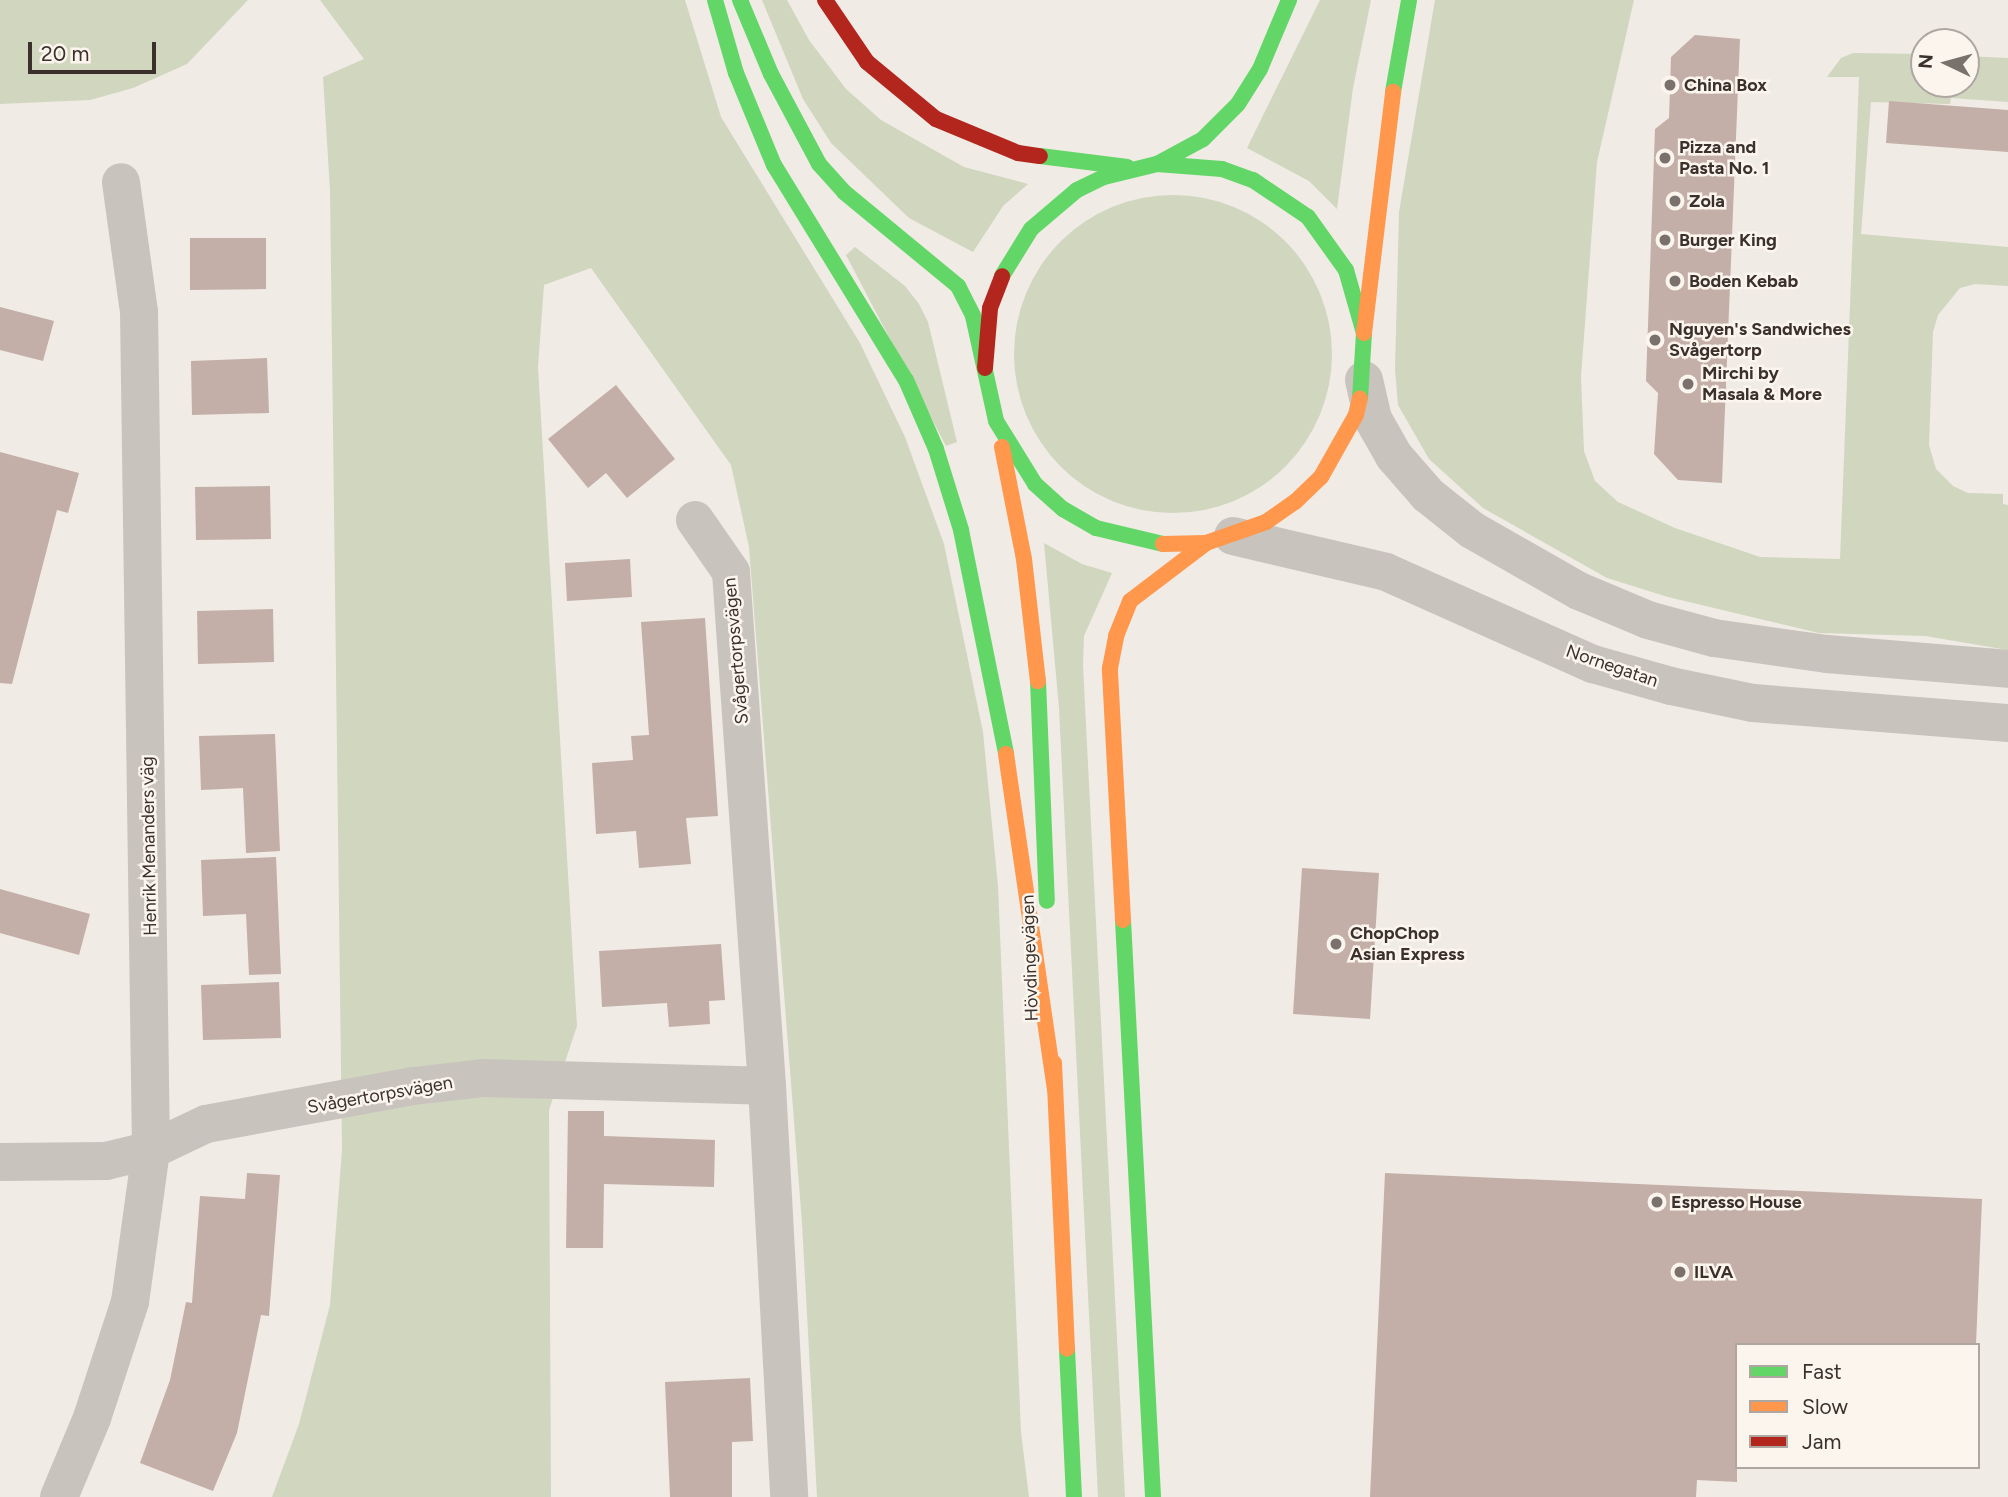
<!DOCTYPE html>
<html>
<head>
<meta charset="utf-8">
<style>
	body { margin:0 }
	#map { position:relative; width:2008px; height:1497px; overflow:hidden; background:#f0ebe5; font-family:Figtree,sans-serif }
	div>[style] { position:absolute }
	.green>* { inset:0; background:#d1d6bf }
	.round { border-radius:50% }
	.building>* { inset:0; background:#c3afa7 }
	.street>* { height:38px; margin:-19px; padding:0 19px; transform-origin:19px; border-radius:19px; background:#c9c3be }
	.fast>* { height:16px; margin:-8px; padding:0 8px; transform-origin:8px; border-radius:8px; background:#63d668 }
	.slow>* { height:16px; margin:-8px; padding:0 8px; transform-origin:8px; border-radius:8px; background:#ff974d }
	.jam>* { height:16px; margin:-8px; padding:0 8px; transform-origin:8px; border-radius:8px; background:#b3261e }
	.dots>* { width:19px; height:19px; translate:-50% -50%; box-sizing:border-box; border:4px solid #fbf5ee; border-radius:50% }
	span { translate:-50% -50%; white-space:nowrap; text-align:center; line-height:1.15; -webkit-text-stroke:5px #fbf5ee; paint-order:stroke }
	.poi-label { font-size:18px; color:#3b302b; font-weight:700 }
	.left { translate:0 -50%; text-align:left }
	.street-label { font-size:18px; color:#3b302b }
	.legend { position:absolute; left:1735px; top:1343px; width:245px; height:126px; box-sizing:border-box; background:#fbf5ee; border:2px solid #aea6a0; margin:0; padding:9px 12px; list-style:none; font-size:21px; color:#3b302b }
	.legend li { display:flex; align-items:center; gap:14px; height:35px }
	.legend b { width:35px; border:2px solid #aea6a0 }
	.north { position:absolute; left:1910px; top:28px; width:70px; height:70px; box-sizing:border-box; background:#fbf5ee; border:2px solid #aea6a0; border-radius:50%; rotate:275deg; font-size:19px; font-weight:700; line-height:28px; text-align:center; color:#3b302b }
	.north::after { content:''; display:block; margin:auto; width:24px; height:32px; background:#7a716c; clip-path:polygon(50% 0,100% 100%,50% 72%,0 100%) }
	.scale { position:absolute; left:28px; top:42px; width:128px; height:32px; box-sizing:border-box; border:4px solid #3b302b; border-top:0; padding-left:9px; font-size:21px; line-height:24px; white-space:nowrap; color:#3b302b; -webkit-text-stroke:5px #fbf5ee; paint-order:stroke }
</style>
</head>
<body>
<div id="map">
	<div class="green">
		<i style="clip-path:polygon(0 0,248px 0,187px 64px,133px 88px,90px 100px,0 104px)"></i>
		<i style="clip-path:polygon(320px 0,685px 0,721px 117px,860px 343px,905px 437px,944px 544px,983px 732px,998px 886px,1021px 1432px,1029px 1497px,817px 1497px,802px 1223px,749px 547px,731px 465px,591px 268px,544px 285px,538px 367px,577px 1026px,549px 1110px,551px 1497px,272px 1497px,299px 1424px,330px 1305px,342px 1150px,330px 190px,323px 77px,364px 59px)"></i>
		<i style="clip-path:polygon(762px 0,787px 0,809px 40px,846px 89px,881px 120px,964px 167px,1028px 184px,1003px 206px,973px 252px,909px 218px,831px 143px,803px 99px)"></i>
		<i style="clip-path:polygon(1320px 0,1371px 0,1353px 88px,1337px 209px,1309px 181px,1247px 148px)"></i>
		<i style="clip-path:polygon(1435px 0,1634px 0,1597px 162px,1581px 377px,1584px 451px,1595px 481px,1618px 502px,1675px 528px,1760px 557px,1840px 559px,1859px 77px,1827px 77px,1841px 58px,1853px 53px,1924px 54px,1924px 84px,1966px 84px,1966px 56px,2008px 58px,2008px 102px,1951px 98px,1950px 104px,1871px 102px,1861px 234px,2008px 247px,2008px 286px,1975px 284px,1960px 288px,1938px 315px,1933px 332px,1929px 445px,1936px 469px,1953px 486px,1968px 493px,2003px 494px,2003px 504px,2008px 505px,2008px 650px,1925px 636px,1819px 633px,1668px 597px,1607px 578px,1483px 508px,1429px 459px,1398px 405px,1395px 370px,1399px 212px)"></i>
		<i class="round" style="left:1014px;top:195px;width:318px;height:318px"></i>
		<i style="clip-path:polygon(855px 247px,905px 286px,919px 304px,928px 322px,957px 442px,946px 446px,846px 255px)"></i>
		<i style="clip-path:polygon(1044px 543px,1082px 564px,1112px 573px,1084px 636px,1083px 665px,1125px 1497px,1098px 1497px,1059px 708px)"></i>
	</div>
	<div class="building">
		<i style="clip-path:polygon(1695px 35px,1740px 39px,1722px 483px,1678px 480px,1654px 454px,1658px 393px,1646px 381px,1655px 129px,1669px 118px,1671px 57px)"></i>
		<i style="clip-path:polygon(1889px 101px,2008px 110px,2008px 152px,1886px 143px)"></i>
		<i style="clip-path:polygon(190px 238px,266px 238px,266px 289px,190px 290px)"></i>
		<i style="clip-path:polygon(0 307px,54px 321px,43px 361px,0 350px)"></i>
		<i style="clip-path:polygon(267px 358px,269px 413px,192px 415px,191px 361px)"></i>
		<i style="clip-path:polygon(616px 385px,675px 459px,627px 498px,606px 473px,588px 488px,548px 439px)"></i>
		<i style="clip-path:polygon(0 452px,79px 473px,68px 513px,57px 510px,12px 684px,0 683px)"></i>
		<i style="clip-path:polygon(270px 486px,271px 539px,196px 540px,195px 487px)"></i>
		<i style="clip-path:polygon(630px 559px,632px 597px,567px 601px,565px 563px)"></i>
		<i style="clip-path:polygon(273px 609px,274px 662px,198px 664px,197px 611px)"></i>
		<i style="clip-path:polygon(705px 618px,718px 816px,686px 818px,691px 864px,639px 868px,636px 831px,596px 834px,592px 763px,633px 760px,631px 736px,649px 735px,641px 622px)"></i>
		<i style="clip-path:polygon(275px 734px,280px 851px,246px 853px,243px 788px,201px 790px,199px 736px)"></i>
		<i style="clip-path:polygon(276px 857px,281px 974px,249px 975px,246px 914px,203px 916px,201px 860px)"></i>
		<i style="clip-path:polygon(1302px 868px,1379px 873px,1370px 1019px,1293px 1014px)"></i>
		<i style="clip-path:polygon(0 889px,90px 914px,79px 955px,0 933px)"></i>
		<i style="clip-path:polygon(721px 944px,725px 1000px,709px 1001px,710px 1024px,669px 1027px,667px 1003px,602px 1007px,599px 951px)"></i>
		<i style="clip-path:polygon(279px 982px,281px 1038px,203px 1040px,201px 985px)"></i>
		<i style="clip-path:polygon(568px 1111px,604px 1111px,604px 1136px,715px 1140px,714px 1187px,604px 1184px,603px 1248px,566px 1248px)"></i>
		<i style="clip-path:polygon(247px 1173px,280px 1175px,269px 1316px,261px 1315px,237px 1433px,213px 1491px,140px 1463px,170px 1380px,186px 1302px,192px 1303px,200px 1196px,245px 1199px)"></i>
		<i style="clip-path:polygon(1385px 1173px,1982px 1199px,1976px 1345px,1737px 1345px,1737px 1482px,1697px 1480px,1696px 1497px,1370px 1497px)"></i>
		<i style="clip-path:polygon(750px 1378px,753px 1441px,732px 1442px,732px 1497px,670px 1497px,665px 1382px)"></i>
	</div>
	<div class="street">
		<i style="left:1364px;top:380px;width:40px;rotate:77deg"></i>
		<i style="left:1373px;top:419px;width:43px;rotate:60.4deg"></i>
		<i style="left:1394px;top:456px;width:52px;rotate:48.9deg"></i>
		<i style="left:1428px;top:495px;width:56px;rotate:38.5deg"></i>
		<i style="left:1472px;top:530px;width:123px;rotate:29.7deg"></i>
		<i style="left:1579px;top:591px;width:75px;rotate:22.8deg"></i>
		<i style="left:1648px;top:620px;width:68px;rotate:15.3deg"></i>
		<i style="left:1714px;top:638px;width:114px;rotate:8.1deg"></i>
		<i style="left:1827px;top:654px;width:182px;rotate:4.7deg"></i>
		<i style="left:695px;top:520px;width:63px;rotate:55.3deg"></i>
		<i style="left:731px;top:572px;width:515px;rotate:85.99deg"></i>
		<i style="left:767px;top:1086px;width:412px;rotate:86.9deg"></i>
		<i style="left:1233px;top:536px;width:157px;rotate:13.2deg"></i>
		<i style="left:1386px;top:572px;width:227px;rotate:24deg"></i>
		<i style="left:1593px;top:664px;width:81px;rotate:15.8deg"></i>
		<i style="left:1671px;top:686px;width:84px;rotate:11.7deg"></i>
		<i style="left:1753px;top:703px;width:256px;rotate:4.5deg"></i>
		<i style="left:0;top:1162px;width:106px;rotate:-0.5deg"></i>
		<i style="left:106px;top:1161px;width:46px;rotate:-13.7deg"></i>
		<i style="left:151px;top:1150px;width:61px;rotate:-25.3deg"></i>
		<i style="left:206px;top:1124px;width:211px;rotate:-10.4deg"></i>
		<i style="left:414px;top:1086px;width:69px;rotate:-6.6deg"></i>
		<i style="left:483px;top:1078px;width:284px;rotate:1.6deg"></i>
		<i style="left:59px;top:1497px;width:86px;rotate:-67.3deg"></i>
		<i style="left:92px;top:1418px;width:122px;rotate:-71.9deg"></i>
		<i style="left:130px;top:1302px;width:153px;rotate:-82.1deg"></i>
		<i style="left:151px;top:1150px;width:838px;rotate:-90.82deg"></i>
		<i style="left:139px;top:312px;width:131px;rotate:-97.9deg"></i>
	</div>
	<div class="fast">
		<i style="left:715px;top:0;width:76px;rotate:74deg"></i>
		<i style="left:736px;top:73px;width:100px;rotate:67.6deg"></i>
		<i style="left:774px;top:165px;width:252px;rotate:58.5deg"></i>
		<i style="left:906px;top:380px;width:75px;rotate:66.5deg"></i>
		<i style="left:936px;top:449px;width:85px;rotate:72.8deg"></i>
		<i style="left:961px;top:530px;width:228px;rotate:78.6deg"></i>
		<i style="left:740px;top:0;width:80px;rotate:67.3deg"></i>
		<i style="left:771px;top:74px;width:102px;rotate:61.9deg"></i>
		<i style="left:819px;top:164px;width:38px;rotate:48deg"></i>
		<i style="left:844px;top:192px;width:148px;rotate:39.5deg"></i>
		<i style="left:958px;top:286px;width:34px;rotate:63deg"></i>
		<i style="left:973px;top:316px;width:107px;rotate:77.6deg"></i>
		<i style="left:996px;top:421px;width:74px;rotate:58.2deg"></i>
		<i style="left:1035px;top:484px;width:38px;rotate:42deg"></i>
		<i style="left:1063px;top:509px;width:38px;rotate:30deg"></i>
		<i style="left:1096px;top:528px;width:69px;rotate:13.4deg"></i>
		<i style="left:1393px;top:92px;width:93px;rotate:-80.1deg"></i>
		<i style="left:1040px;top:156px;width:88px;rotate:7.2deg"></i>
		<i style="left:1157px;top:164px;width:52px;rotate:-28.5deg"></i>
		<i style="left:1203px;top:139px;width:49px;rotate:-45deg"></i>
		<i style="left:1238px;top:104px;width:41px;rotate:-57.8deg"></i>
		<i style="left:1260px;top:69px;width:75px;rotate:-67.2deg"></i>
		<i style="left:1002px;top:276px;width:55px;rotate:-58.3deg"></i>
		<i style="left:1031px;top:229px;width:60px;rotate:-40.3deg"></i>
		<i style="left:1077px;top:190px;width:30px;rotate:-26deg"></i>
		<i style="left:1104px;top:177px;width:55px;rotate:-13.8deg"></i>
		<i style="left:1157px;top:164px;width:65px;rotate:4.4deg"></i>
		<i style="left:1222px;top:169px;width:33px;rotate:20deg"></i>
		<i style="left:1253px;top:180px;width:66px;rotate:33.9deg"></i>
		<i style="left:1308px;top:217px;width:65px;rotate:54.4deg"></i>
		<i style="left:1346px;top:270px;width:66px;rotate:74.1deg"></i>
		<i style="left:1364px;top:333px;width:65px;rotate:93.5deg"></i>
		<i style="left:1038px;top:681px;width:220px;rotate:87.7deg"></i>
		<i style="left:1123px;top:920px;width:578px;rotate:87.02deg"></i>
		<i style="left:1067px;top:1349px;width:148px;rotate:87.3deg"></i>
	</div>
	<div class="slow">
		<i style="left:1364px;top:333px;width:243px;rotate:-83.1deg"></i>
		<i style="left:1002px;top:447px;width:114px;rotate:78.9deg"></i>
		<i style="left:1024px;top:559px;width:123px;rotate:83.5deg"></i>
		<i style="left:1163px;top:544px;width:43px;rotate:-1.3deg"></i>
		<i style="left:1206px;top:543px;width:64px;rotate:-19.3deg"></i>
		<i style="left:1266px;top:522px;width:35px;rotate:-35deg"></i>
		<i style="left:1295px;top:502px;width:36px;rotate:-44deg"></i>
		<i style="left:1321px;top:477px;width:71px;rotate:-60.6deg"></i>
		<i style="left:1356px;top:415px;width:17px;rotate:-77deg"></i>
		<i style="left:1006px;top:754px;width:339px;rotate:81.7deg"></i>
		<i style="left:1123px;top:920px;width:252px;rotate:-93deg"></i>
		<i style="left:1110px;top:668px;width:33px;rotate:-79deg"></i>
		<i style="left:1116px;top:636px;width:38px;rotate:-68deg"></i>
		<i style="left:1130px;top:601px;width:96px;rotate:-37.3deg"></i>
		<i style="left:1054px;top:1063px;width:286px;rotate:87.4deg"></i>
	</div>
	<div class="jam">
		<i style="left:825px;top:0;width:75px;rotate:55.9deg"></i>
		<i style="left:867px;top:62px;width:89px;rotate:39.6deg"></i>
		<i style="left:936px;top:119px;width:89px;rotate:22.5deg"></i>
		<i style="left:1018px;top:153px;width:22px;rotate:8deg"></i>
		<i style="left:985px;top:368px;width:60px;rotate:-85.2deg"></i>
		<i style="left:990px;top:308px;width:34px;rotate:-69deg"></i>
	</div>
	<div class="dots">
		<i style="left:1670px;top:85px;background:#7a716c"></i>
		<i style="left:1665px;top:158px;background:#7a716c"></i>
		<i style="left:1675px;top:201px;background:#7a716c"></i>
		<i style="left:1665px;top:240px;background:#7a716c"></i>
		<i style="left:1675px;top:281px;background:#7a716c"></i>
		<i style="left:1655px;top:340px;background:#7a716c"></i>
		<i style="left:1688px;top:384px;background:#7a716c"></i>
		<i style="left:1336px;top:944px;background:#7a716c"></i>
		<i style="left:1657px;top:1202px;background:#7a716c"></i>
		<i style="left:1680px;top:1272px;background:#7a716c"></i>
	</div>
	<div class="poi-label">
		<span class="left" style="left:1684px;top:85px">China Box</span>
		<span class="left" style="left:1679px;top:158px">Pizza and<br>Pasta No. 1</span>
		<span class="left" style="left:1689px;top:201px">Zola</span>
		<span class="left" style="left:1679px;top:240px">Burger King</span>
		<span class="left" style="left:1689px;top:281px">Boden Kebab</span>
		<span class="left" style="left:1669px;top:340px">Nguyen's Sandwiches<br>Svågertorp</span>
		<span class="left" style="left:1702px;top:384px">Mirchi by<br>Masala &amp; More</span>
		<span class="left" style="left:1350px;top:944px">ChopChop<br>Asian Express</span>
		<span class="left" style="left:1671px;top:1202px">Espresso House</span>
		<span class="left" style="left:1694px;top:1272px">ILVA</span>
	</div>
	<div class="street-label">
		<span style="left:736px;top:651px;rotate:-95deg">Svågertorpsvägen</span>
		<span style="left:1612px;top:666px;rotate:19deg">Nornegatan</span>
		<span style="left:149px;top:846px;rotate:-91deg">Henrik Menanders väg</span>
		<span style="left:1030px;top:958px;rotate:-92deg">Hövdingevägen</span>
		<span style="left:380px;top:1095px;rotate:-10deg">Svågertorpsvägen</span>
	</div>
	<ul class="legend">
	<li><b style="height:9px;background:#63d668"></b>Fast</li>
	<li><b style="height:9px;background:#ff974d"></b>Slow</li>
	<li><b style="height:9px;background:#b3261e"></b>Jam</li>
	</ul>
	<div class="north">N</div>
	<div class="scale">20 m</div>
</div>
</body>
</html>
